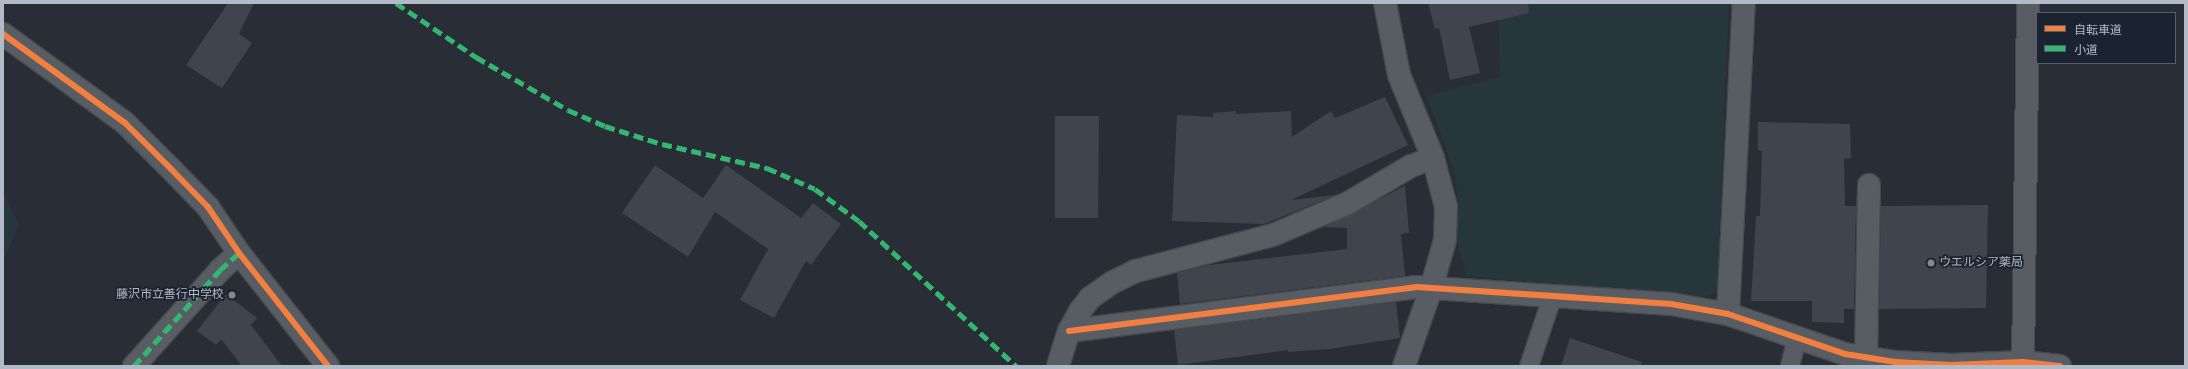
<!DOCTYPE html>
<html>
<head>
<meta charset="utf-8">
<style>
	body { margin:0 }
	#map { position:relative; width:2188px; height:369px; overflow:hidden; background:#292d35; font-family:Roboto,"Noto Sans JP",sans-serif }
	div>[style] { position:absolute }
	.green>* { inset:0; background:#26373b }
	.building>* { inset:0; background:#40444c }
	.roads { filter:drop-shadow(1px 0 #45484e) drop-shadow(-1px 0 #45484e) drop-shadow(0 1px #45484e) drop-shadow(0 -1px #45484e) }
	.service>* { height:18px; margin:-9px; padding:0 9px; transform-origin:9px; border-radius:9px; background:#585c63 }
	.pedestrian>* { height:22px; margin:-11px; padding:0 11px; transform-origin:11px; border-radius:11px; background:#585c63 }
	.minor>* { height:22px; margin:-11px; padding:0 11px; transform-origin:11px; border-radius:11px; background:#585c63 }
	.tertiary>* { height:22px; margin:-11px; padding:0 11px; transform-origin:11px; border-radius:11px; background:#585c63 }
	.quiet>* { height:5px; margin-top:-2.5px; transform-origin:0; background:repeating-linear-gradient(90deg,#33b770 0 10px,transparent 0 15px) }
	.cycleway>* { height:6px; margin:-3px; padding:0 3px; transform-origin:3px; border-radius:3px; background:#f27e40 }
	.dots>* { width:11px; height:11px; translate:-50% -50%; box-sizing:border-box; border:2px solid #1c2330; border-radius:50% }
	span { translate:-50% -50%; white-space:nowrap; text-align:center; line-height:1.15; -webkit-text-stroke:3.5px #1c2330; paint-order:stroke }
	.poi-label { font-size:12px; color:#b2b9c7 }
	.left { translate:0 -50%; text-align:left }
	.right { translate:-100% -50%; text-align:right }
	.frame { position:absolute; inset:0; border:4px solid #b2b9c7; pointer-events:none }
	.legend { position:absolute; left:2036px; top:12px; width:140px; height:52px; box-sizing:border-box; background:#1c2330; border:1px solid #585f6c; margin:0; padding:5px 7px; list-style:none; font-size:12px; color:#b2b9c7 }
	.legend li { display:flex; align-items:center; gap:8px; height:20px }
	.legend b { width:20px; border:1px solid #585f6c }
</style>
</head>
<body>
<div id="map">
	<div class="green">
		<i style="clip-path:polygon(1498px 3px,1729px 3px,1717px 294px,1694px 298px,1466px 276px,1456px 237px,1458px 201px,1455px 174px,1427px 96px,1500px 77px)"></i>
		<i style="clip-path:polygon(3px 191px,19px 225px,3px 262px)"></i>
	</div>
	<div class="building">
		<i style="clip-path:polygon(228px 3px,254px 3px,239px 34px,252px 43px,222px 88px,186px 65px)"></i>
		<i style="clip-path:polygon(1428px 3px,1528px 3px,1529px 13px,1469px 27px,1480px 73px,1450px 80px,1439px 28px,1435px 29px)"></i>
		<i style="clip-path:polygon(1385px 97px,1408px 145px,1291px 200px,1336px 195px,1264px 224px,1172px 221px,1177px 115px,1213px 117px,1213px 113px,1236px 111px,1236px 114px,1291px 111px,1292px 137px,1331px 111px,1335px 118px)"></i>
		<i style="clip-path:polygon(1055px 116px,1099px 116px,1098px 218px,1055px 218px)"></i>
		<i style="clip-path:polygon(1758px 122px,1850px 124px,1851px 158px,1844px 159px,1845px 206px,1856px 206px,1854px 309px,1844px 309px,1844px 323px,1812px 322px,1812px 301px,1751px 301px,1756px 216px,1760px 216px,1762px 151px,1758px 150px)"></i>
		<i style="clip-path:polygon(655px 165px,703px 198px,726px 165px,801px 218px,813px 203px,841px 224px,811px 265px,806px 261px,774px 318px,740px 300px,768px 249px,715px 212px,688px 257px,622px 213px)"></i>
		<i style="clip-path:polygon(1405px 186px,1409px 233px,1401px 234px,1405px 276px,1180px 304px,1177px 273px,1209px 265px,1347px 249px,1347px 228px,1324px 227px)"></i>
		<i style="clip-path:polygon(1988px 205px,1986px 308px,1879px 309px,1881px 206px)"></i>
		<i style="clip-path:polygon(226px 294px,257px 318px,251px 325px,282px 366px,242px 366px,221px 339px,216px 345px,197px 331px)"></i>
		<i style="clip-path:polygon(1396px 302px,1400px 338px,1329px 349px,1288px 352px,1288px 350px,1178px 365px,1174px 330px)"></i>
		<i style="clip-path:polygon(1570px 338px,1642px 362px,1641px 366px,1561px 366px)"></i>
	</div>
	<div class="roads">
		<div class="service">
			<i style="left:1529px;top:366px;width:75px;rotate:-71.3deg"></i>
			<i style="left:1790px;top:366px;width:29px;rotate:-76deg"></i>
		</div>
		<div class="pedestrian">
			<i style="left:134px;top:366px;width:129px;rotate:-48.1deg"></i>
			<i style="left:220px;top:270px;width:25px;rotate:-42deg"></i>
		</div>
		<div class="minor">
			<i style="left:3px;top:34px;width:151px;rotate:36.1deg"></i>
			<i style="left:125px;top:123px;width:65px;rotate:45deg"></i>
			<i style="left:171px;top:169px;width:53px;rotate:45.8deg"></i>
			<i style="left:208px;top:207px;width:55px;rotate:56deg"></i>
			<i style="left:239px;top:253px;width:144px;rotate:51.8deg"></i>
			<i style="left:1728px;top:314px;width:311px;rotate:-87.1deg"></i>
			<i style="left:1069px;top:331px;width:351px;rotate:-7.2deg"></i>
			<i style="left:1417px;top:287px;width:255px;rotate:3.8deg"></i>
			<i style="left:1671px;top:304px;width:58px;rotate:10deg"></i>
			<i style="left:1728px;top:314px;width:124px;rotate:18.9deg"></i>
			<i style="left:1845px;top:354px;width:51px;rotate:9.1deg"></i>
			<i style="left:1895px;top:362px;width:56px;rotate:3.1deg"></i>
			<i style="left:1951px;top:365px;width:72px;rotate:-2.4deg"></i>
			<i style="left:2023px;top:362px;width:37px;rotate:6deg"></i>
			<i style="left:1866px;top:358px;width:173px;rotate:-89deg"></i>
			<i style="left:2023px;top:362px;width:359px;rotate:-89.2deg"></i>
			<i style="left:1058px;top:366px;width:37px;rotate:-73deg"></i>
			<i style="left:1069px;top:331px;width:23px;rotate:-61deg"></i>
			<i style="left:1080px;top:311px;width:16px;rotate:-52deg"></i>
			<i style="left:1090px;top:298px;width:28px;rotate:-35deg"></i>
			<i style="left:1113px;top:282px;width:25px;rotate:-26deg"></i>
			<i style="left:1136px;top:271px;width:142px;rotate:-14.7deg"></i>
			<i style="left:1273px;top:235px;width:82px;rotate:-23.1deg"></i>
			<i style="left:1348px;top:203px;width:73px;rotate:-30.4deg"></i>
			<i style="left:1411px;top:166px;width:23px;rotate:-20deg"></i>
		</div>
		<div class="tertiary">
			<i style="left:1385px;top:3px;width:73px;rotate:79deg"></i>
			<i style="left:1399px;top:75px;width:90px;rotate:67.7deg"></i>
			<i style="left:1433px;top:158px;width:51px;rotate:75.1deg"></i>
			<i style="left:1446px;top:207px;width:33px;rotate:92deg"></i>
			<i style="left:1445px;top:240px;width:51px;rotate:105.9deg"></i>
			<i style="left:1431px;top:289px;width:82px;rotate:109.3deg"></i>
		</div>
	</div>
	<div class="quiet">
		<i style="left:396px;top:3px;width:97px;rotate:34deg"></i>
		<i style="left:476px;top:57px;width:106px;rotate:29.9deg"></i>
		<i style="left:568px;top:110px;width:40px;rotate:23.4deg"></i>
		<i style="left:605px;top:126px;width:60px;rotate:17.5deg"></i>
		<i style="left:662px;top:144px;width:108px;rotate:12.9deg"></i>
		<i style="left:767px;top:168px;width:52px;rotate:23.6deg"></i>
		<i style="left:815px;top:189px;width:54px;rotate:36deg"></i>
		<i style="left:859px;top:221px;width:214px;rotate:42.7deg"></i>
		<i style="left:134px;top:366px;width:129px;rotate:-48.1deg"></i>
		<i style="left:220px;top:270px;width:25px;rotate:-42deg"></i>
	</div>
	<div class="cycleway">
		<i style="left:3px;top:34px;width:151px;rotate:36.1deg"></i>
		<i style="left:125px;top:123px;width:65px;rotate:45deg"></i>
		<i style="left:171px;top:169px;width:53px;rotate:45.8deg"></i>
		<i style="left:208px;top:207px;width:55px;rotate:56deg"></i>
		<i style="left:239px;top:253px;width:144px;rotate:51.8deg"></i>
		<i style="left:1069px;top:331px;width:351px;rotate:-7.2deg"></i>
		<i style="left:1417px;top:287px;width:255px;rotate:3.8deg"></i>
		<i style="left:1671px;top:304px;width:58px;rotate:10deg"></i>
		<i style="left:1728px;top:314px;width:124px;rotate:18.9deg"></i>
		<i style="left:1845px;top:354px;width:51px;rotate:9.1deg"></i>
		<i style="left:1895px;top:362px;width:56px;rotate:3.1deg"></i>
		<i style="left:1951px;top:365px;width:72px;rotate:-2.4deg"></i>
		<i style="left:2023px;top:362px;width:37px;rotate:6deg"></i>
	</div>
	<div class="dots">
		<i style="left:1931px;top:263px;background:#828894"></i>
		<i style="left:232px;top:295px;background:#828894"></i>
	</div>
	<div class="poi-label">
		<span class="left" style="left:1939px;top:263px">ウエルシア薬局</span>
		<span class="right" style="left:224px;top:295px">藤沢市立善行中学校</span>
	</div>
	<div class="frame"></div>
	<ul class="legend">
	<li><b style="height:5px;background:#f27e40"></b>自転車道</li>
	<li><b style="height:5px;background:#33b770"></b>小道</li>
	</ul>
</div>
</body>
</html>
